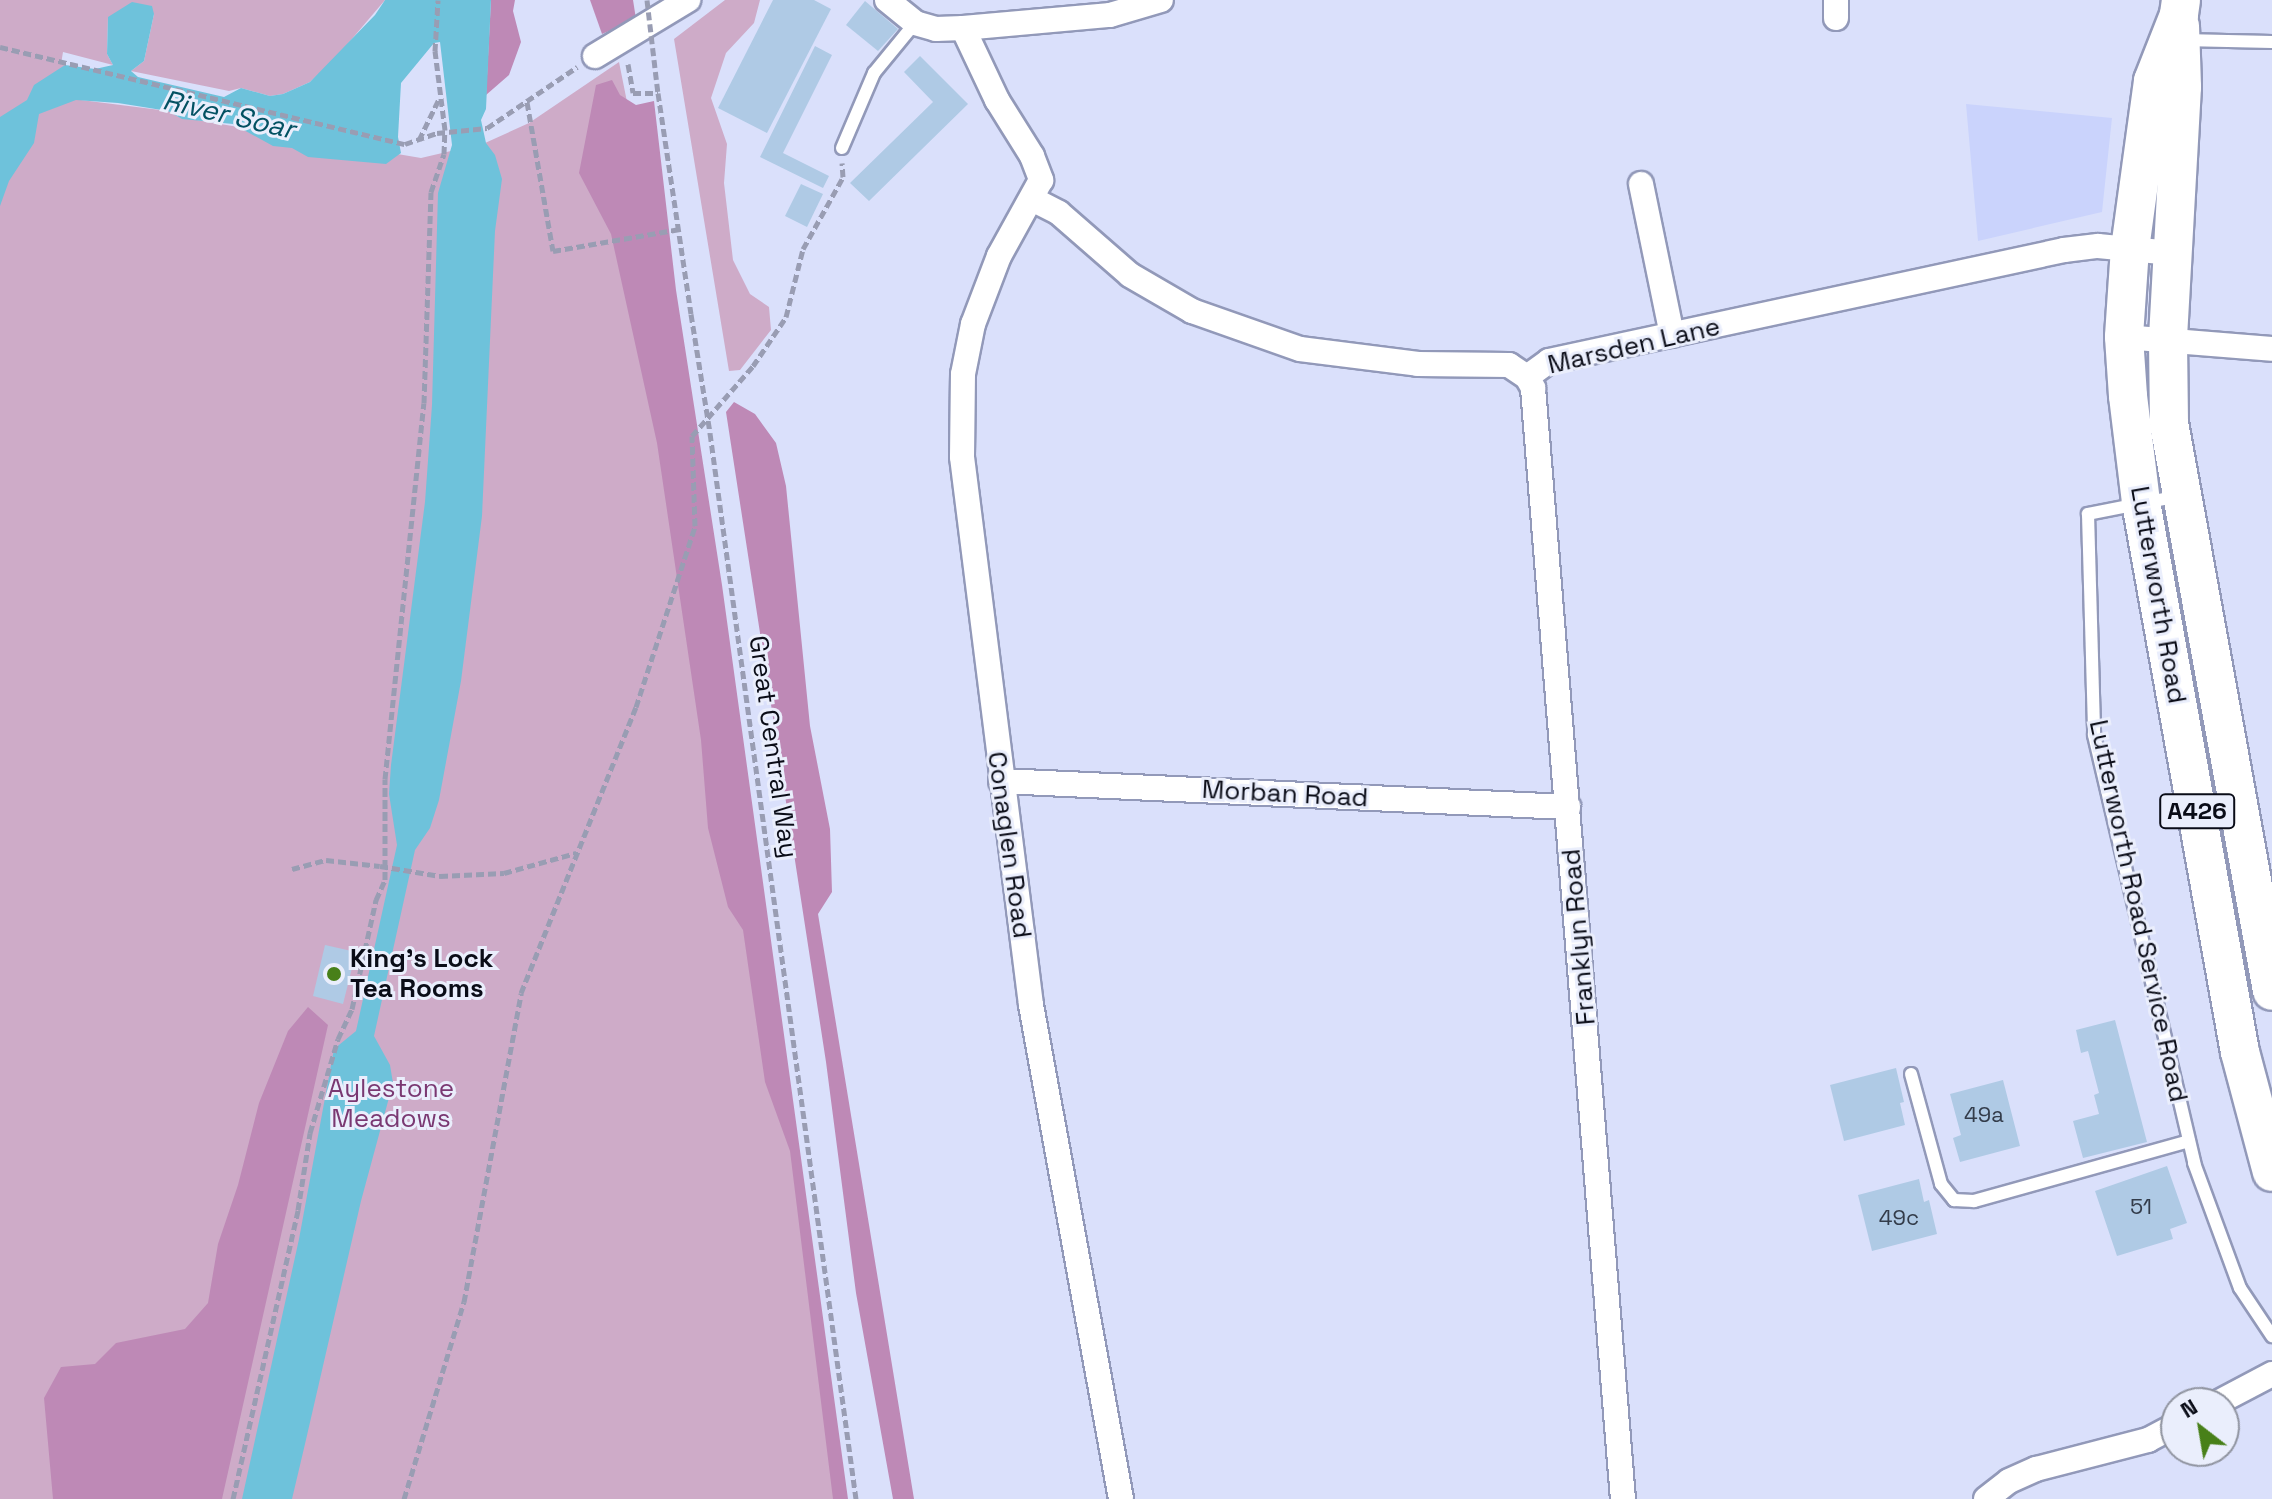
<!DOCTYPE html>
<html>
<head>
<meta charset="utf-8">
<style>
	body { margin:0 }
	#map { position:relative; width:2272px; height:1499px; overflow:hidden; background:#dae0fb; font-family:"Space Grotesk",sans-serif }
	div>[style] { position:absolute }
	.built>* { inset:0; background:#cad3fc }
	.green>* { inset:0; background:#ceabc8 }
	.forest>* { inset:0; background:#be89b6 }
	.water>* { inset:0; background:#6ec2db }
	.building>* { inset:0; background:#afcae5 }
	.path>* { height:5px; margin-top:-2.5px; transform-origin:0; background:repeating-linear-gradient(90deg,#999db3 0 8px,transparent 0 12px) }
	.roads { filter:drop-shadow(2px 0 #9299b9) drop-shadow(-2px 0 #9299b9) drop-shadow(0 2px #9299b9) drop-shadow(0 -2px #9299b9) }
	.lane>* { height:12px; margin:-6px; padding:0 6px; transform-origin:6px; border-radius:6px; background:#fff }
	.street>* { height:24px; margin:-12px; padding:0 12px; transform-origin:12px; border-radius:12px; background:#fff }
	.primary>* { height:38px; margin:-19px; padding:0 19px; transform-origin:19px; border-radius:19px; background:#fff }
	.path-bridge>* { height:5px; margin-top:-2.5px; transform-origin:0; background:repeating-linear-gradient(90deg,#999db3 0 8px,transparent 0 12px) }
	.dots>* { width:22px; height:22px; translate:-50% -50%; box-sizing:border-box; border:4px solid #eaeefc; border-radius:50% }
	span { translate:-50% -50%; white-space:nowrap; text-align:center; line-height:1.15; -webkit-text-stroke:6px #eaeefc; paint-order:stroke }
	.number-label { font-size:22px; color:#333c4a }
	.number-label span { -webkit-text-stroke-width:0 }
	.shield-label span { padding:2px 6px; background:#eaeefc; border:2px solid; border-radius:6px; -webkit-text-stroke-width:0 }
	.shield-label { font-size:24px; color:#0a0c17; font-weight:700 }
	.street-label { font-size:26px; color:#0a0c17 }
	.poi-label { font-size:26px; color:#0a0c17; font-weight:700 }
	.left { translate:0 -50%; text-align:left }
	.park-label { font-size:26px; color:#7a3872 }
	.water-label { font-size:28px; color:#035162; font-style:italic }
	.north { position:absolute; left:2160px; top:1387px; width:80px; height:80px; box-sizing:border-box; background:#eaeefc; border:2px solid #9094a0; border-radius:50%; rotate:329deg; font-size:22px; font-weight:700; line-height:32px; text-align:center; color:#0a0c17 }
	.north::after { content:''; display:block; margin:auto; width:28px; height:36px; background:#488019; clip-path:polygon(50% 0,100% 100%,50% 72%,0 100%) }
</style>
</head>
<body>
<div id="map">
	<div class="built">
		<i style="clip-path:polygon(1966px 104px,2112px 118px,2102px 212px,1978px 241px)"></i>
	</div>
	<div class="green">
		<i style="clip-path:polygon(0 0,385px 0,334px 60px,310px 82px,283px 94px,270px 96px,241px 88px,229px 91px,131px 71px,144px 61px,154px 14px,108px 17px,107px 54px,113px 65px,63px 52px,61px 64px,65px 65px,61px 69px,81px 100px,168px 111px,179px 117px,421px 158px,485px 143px,529px 123px,619px 62px,690px 416px,846px 1499px,0 1499px)"></i>
		<i style="clip-path:polygon(725px 0,760px 0,754px 23px,726px 53px,711px 98px,727px 144px,724px 183px,733px 260px,750px 294px,769px 307px,771px 330px,740px 370px,729px 371px,674px 39px)"></i>
	</div>
	<div class="forest">
		<i style="clip-path:polygon(491px 0,515px 0,513px 11px,521px 42px,509px 75px,486px 95px)"></i>
		<i style="clip-path:polygon(590px 0,633px 0,636px 19px,602px 34px)"></i>
		<i style="clip-path:polygon(612px 80px,620px 95px,636px 105px,654px 101px,676px 290px,722px 585px,848px 1499px,833px 1499px,790px 1151px,765px 1082px,743px 930px,728px 907px,708px 828px,701px 740px,657px 443px,611px 234px,579px 173px,596px 85px)"></i>
		<i style="clip-path:polygon(734px 402px,755px 414px,776px 443px,786px 486px,810px 726px,830px 829px,832px 892px,818px 914px,914px 1499px,893px 1499px,856px 1293px,826px 1062px,726px 412px)"></i>
		<i style="clip-path:polygon(308px 1007px,328px 1025px,222px 1499px,53px 1499px,44px 1398px,61px 1367px,95px 1364px,116px 1343px,185px 1329px,208px 1303px,218px 1244px,238px 1185px,259px 1103px,288px 1031px)"></i>
	</div>
	<div class="water">
		<i style="clip-path:polygon(385px 0,491px 0,486px 109px,481px 120px,486px 143px,495px 155px,502px 179px,495px 231px,482px 516px,461px 681px,439px 800px,430px 828px,415px 850px,374px 1036px,390px 1065px,393px 1083px,361px 1201px,305px 1444px,292px 1499px,242px 1499px,299px 1239px,334px 1049px,356px 1031px,397px 845px,389px 794px,391px 765px,425px 502px,432px 405px,438px 193px,452px 145px,440px 42px,434px 43px,401px 83px,398px 137px,401px 153px,386px 164px,308px 157px,292px 148px,273px 146px,233px 124px,182px 119px,168px 111px,118px 103px,76px 100px,39px 114px,34px 143px,9px 181px,0 206px,0 117px,27px 100px,34px 85px,65px 65px,95px 69px,113px 65px,107px 54px,108px 17px,132px 2px,152px 6px,154px 14px,144px 61px,131px 71px,138px 77px,224px 97px,241px 88px,270px 96px,283px 94px,310px 82px,375px 15px)"></i>
	</div>
	<div class="building">
		<i style="clip-path:polygon(773px 0,814px 0,831px 9px,767px 133px,718px 108px)"></i>
		<i style="clip-path:polygon(865px 1px,898px 29px,878px 51px,846px 25px)"></i>
		<i style="clip-path:polygon(815px 46px,832px 55px,783px 153px,829px 176px,823px 188px,760px 157px)"></i>
		<i style="clip-path:polygon(920px 56px,968px 104px,869px 201px,850px 183px,933px 102px,904px 72px)"></i>
		<i style="clip-path:polygon(801px 184px,823px 194px,807px 227px,785px 216px)"></i>
		<i style="clip-path:polygon(325px 945px,356px 952px,343px 1004px,313px 996px)"></i>
		<i style="clip-path:polygon(2115px 1020px,2147px 1142px,2083px 1158px,2073px 1121px,2099px 1114px,2094px 1095px,2099px 1093px,2088px 1051px,2081px 1053px,2076px 1030px)"></i>
		<i style="clip-path:polygon(1896px 1068px,1904px 1102px,1900px 1103px,1905px 1125px,1844px 1141px,1830px 1085px)"></i>
		<i style="clip-path:polygon(2003px 1080px,2020px 1146px,1960px 1162px,1953px 1138px,1961px 1135px,1950px 1094px)"></i>
		<i style="clip-path:polygon(2167px 1166px,2187px 1223px,2170px 1229px,2173px 1239px,2117px 1256px,2095px 1191px)"></i>
		<i style="clip-path:polygon(1919px 1179px,1924px 1202px,1929px 1200px,1937px 1234px,1872px 1251px,1858px 1195px)"></i>
	</div>
	<div class="path">
		<i style="left:0;top:47px;width:416px;rotate:13.5deg"></i>
		<i style="left:405px;top:144px;width:34px;rotate:-19deg"></i>
		<i style="left:628px;top:64px;width:29px;rotate:80deg"></i>
		<i style="left:633px;top:93px;width:25px"></i>
		<i style="left:658px;top:93px;width:223px;rotate:81.5deg"></i>
		<i style="left:527px;top:102px;width:151px;rotate:80.1deg"></i>
		<i style="left:553px;top:251px;width:129px;rotate:-9.8deg"></i>
		<i style="left:487px;top:128px;width:109px;rotate:-34.1deg"></i>
		<i style="left:419px;top:140px;width:46px;rotate:-64deg"></i>
		<i style="left:710px;top:433px;width:1076px;rotate:82.2deg"></i>
		<i style="left:292px;top:869px;width:35px;rotate:-15deg"></i>
		<i style="left:326px;top:860px;width:54px;rotate:6.3deg"></i>
		<i style="left:440px;top:876px;width:64px;rotate:-2.7deg"></i>
		<i style="left:504px;top:873px;width:75px;rotate:-15.5deg"></i>
		<i style="left:233px;top:1499px;width:296px;rotate:-77.3deg"></i>
		<i style="left:298px;top:1210px;width:78px;rotate:-81.1deg"></i>
		<i style="left:310px;top:1133px;width:98px;rotate:-73.4deg"></i>
		<i style="left:338px;top:1039px;width:33px;rotate:-65deg"></i>
		<i style="left:352px;top:1009px;width:112px;rotate:-77.6deg"></i>
		<i style="left:376px;top:900px;width:22px;rotate:-66deg"></i>
		<i style="left:385px;top:880px;width:101px;rotate:-90deg"></i>
		<i style="left:385px;top:779px;width:378px;rotate:-84.1deg"></i>
		<i style="left:424px;top:403px;width:211px;rotate:-88.1deg"></i>
		<i style="left:431px;top:192px;width:40px;rotate:-71.1deg"></i>
		<i style="left:444px;top:154px;width:24px;rotate:-88deg"></i>
		<i style="left:445px;top:130px;width:80px;rotate:-97.2deg"></i>
		<i style="left:435px;top:51px;width:51px;rotate:-86.6deg"></i>
		<i style="left:404px;top:1499px;width:206px;rotate:-73.1deg"></i>
		<i style="left:464px;top:1302px;width:314px;rotate:-79.5deg"></i>
		<i style="left:521px;top:993px;width:308px;rotate:-68.1deg"></i>
		<i style="left:636px;top:707px;width:190px;rotate:-71.9deg"></i>
		<i style="left:695px;top:526px;width:90px;rotate:-91.9deg"></i>
		<i style="left:692px;top:436px;width:93px;rotate:-48.9deg"></i>
		<i style="left:753px;top:366px;width:59px;rotate:-56deg"></i>
		<i style="left:786px;top:317px;width:70px;rotate:-76deg"></i>
		<i style="left:803px;top:249px;width:82px;rotate:-60.9deg"></i>
		<i style="left:843px;top:177px;width:14px;rotate:-94deg"></i>
	</div>
	<div class="roads">
		<div class="lane">
			<i style="left:2183px;top:40px;width:89px;rotate:1.3deg"></i>
			<i style="left:842px;top:148px;width:82px;rotate:-66.9deg"></i>
			<i style="left:874px;top:73px;width:65px;rotate:-50.6deg"></i>
			<i style="left:2179px;top:496px;width:93px;rotate:168.8deg"></i>
			<i style="left:2088px;top:514px;width:221px;rotate:88.4deg"></i>
			<i style="left:2094px;top:735px;width:440px;rotate:76.8deg"></i>
			<i style="left:2194px;top:1163px;width:133px;rotate:69.8deg"></i>
			<i style="left:2240px;top:1288px;width:58px;rotate:56.3deg"></i>
			<i style="left:1911px;top:1074px;width:114px;rotate:74.7deg"></i>
			<i style="left:1941px;top:1184px;width:21px;rotate:51deg"></i>
			<i style="left:1954px;top:1200px;width:20px;rotate:3deg"></i>
			<i style="left:1974px;top:1201px;width:223px;rotate:-15.6deg"></i>
		</div>
		<div class="street">
			<i style="left:887px;top:0;width:36px;rotate:39deg"></i>
			<i style="left:915px;top:23px;width:22px;rotate:16deg"></i>
			<i style="left:936px;top:29px;width:27px;rotate:-2deg"></i>
			<i style="left:963px;top:28px;width:80px;rotate:64.7deg"></i>
			<i style="left:997px;top:100px;width:66px;rotate:58deg"></i>
			<i style="left:1032px;top:156px;width:26px;rotate:69deg"></i>
			<i style="left:1041px;top:180px;width:87px;rotate:118.9deg"></i>
			<i style="left:999px;top:256px;width:73px;rotate:110.9deg"></i>
			<i style="left:973px;top:324px;width:51px;rotate:101.3deg"></i>
			<i style="left:963px;top:374px;width:83px;rotate:90.7deg"></i>
			<i style="left:962px;top:457px;width:552px;rotate:82.82deg"></i>
			<i style="left:1031px;top:1005px;width:502px;rotate:79.67deg"></i>
			<i style="left:1836px;top:0;width:18px;rotate:90deg"></i>
			<i style="left:963px;top:28px;width:148px;rotate:-5.1deg"></i>
			<i style="left:1110px;top:15px;width:53px;rotate:-16.4deg"></i>
			<i style="left:595px;top:56px;width:109px;rotate:-31.1deg"></i>
			<i style="left:1641px;top:184px;width:154px;rotate:78.4deg"></i>
			<i style="left:1032px;top:199px;width:30px;rotate:27deg"></i>
			<i style="left:1059px;top:213px;width:94px;rotate:41.1deg"></i>
			<i style="left:1130px;top:275px;width:72px;rotate:30.1deg"></i>
			<i style="left:1192px;top:311px;width:114px;rotate:19.4deg"></i>
			<i style="left:1300px;top:349px;width:119px;rotate:7.2deg"></i>
			<i style="left:1418px;top:364px;width:91px;rotate:0.6deg"></i>
			<i style="left:1509px;top:365px;width:22px;rotate:34deg"></i>
			<i style="left:1527px;top:377px;width:27px;rotate:-36deg"></i>
			<i style="left:1549px;top:361px;width:527px;rotate:-12.16deg"></i>
			<i style="left:2064px;top:250px;width:34px;rotate:-7deg"></i>
			<i style="left:2098px;top:246px;width:74px;rotate:5.4deg"></i>
			<i style="left:2124px;top:337px;width:148px;rotate:4.6deg"></i>
			<i style="left:1527px;top:377px;width:13px;rotate:61deg"></i>
			<i style="left:1533px;top:388px;width:1115px;rotate:85.37deg"></i>
			<i style="left:1001px;top:781px;width:568px;rotate:2.63deg"></i>
			<i style="left:2217px;top:1403px;width:62px;rotate:-27.8deg"></i>
			<i style="left:1986px;top:1499px;width:29px;rotate:-38deg"></i>
			<i style="left:2009px;top:1481px;width:30px;rotate:-24deg"></i>
			<i style="left:2036px;top:1469px;width:116px;rotate:-14.5deg"></i>
			<i style="left:2148px;top:1440px;width:32px;rotate:-28deg"></i>
		</div>
		<div class="primary">
			<i style="left:2181px;top:0;width:15px;rotate:98deg"></i>
			<i style="left:2179px;top:15px;width:71px;rotate:111.5deg"></i>
			<i style="left:2153px;top:81px;width:169px;rotate:97.8deg"></i>
			<i style="left:2130px;top:248px;width:89px;rotate:93.9deg"></i>
			<i style="left:2124px;top:337px;width:59px;rotate:86.1deg"></i>
			<i style="left:2128px;top:396px;width:107px;rotate:83deg"></i>
			<i style="left:2141px;top:502px;width:559px;rotate:79.8deg"></i>
			<i style="left:2240px;top:1052px;width:124px;rotate:75.1deg"></i>
			<i style="left:2180px;top:26px;width:61px;rotate:88.1deg"></i>
			<i style="left:2182px;top:87px;width:254px;rotate:93.2deg"></i>
			<i style="left:2168px;top:341px;width:82px;rotate:89.3deg"></i>
			<i style="left:2169px;top:423px;width:577px;rotate:79.72deg"></i>
		</div>
	</div>
	<div class="path-bridge">
		<i style="left:647px;top:0;width:94px;rotate:83.3deg"></i>
		<i style="left:437px;top:133px;width:50px;rotate:-5.7deg"></i>
		<i style="left:691px;top:314px;width:121px;rotate:80.9deg"></i>
		<i style="left:380px;top:866px;width:61px;rotate:9.5deg"></i>
	</div>
	<div class="dots">
		<i style="left:334px;top:974px;background:#488019"></i>
	</div>
	<div class="number-label">
		<span style="left:1984px;top:1115px">49a</span>
		<span style="left:2141px;top:1207px">51</span>
		<span style="left:1899px;top:1218px">49c</span>
	</div>
	<div class="shield-label">
		<span style="left:2197px;top:811px">A426</span>
	</div>
	<div class="street-label">
		<span style="left:1634px;top:346px;rotate:-13deg">Marsden Lane</span>
		<span style="left:2158px;top:595px;rotate:80deg">Lutterworth Road</span>
		<span style="left:773px;top:747px;rotate:82deg">Great Central Way</span>
		<span style="left:1285px;top:794px;rotate:3deg">Morban Road</span>
		<span style="left:1009px;top:845px;rotate:82deg">Conaglen Road</span>
		<span style="left:2138px;top:911px;rotate:78deg">Lutterworth Road Service Road</span>
		<span style="left:1579px;top:937px;rotate:-95deg">Franklyn Road</span>
	</div>
	<div class="poi-label">
		<span class="left" style="left:350px;top:974px">King's Lock<br>Tea Rooms</span>
	</div>
	<div class="park-label">
		<span style="left:391px;top:1104px">Aylestone<br>Meadows</span>
	</div>
	<div class="water-label">
		<span style="left:229px;top:114px;rotate:13deg">River Soar</span>
	</div>
	<div class="north">N</div>
</div>
</body>
</html>
